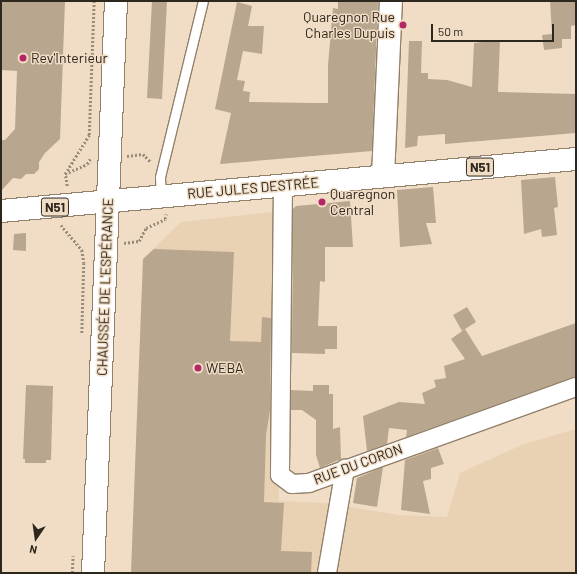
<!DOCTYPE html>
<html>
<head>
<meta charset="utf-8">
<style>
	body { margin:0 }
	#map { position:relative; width:577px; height:574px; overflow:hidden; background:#f1ddc5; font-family:Barlow,sans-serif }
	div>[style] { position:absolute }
	.built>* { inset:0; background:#e9d1b3 }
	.building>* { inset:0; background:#b9a68f }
	.path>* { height:2.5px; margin-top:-1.25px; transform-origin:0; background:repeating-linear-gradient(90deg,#998b7a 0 2px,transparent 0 4px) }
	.roads { filter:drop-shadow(1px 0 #92806a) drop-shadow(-1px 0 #92806a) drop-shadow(0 1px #92806a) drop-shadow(0 -1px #92806a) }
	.service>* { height:9px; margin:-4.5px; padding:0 4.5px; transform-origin:4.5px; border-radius:4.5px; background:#fff }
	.minor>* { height:18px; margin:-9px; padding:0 9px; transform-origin:9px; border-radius:9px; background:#fff }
	.tertiary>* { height:22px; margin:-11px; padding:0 11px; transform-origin:11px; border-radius:11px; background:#fff }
	.secondary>* { height:22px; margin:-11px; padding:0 11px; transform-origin:11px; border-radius:11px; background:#fff }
	.primary>* { height:22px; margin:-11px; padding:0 11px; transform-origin:11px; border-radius:11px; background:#fff }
	.dots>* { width:11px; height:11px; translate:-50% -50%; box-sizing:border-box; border:2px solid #f1ddc5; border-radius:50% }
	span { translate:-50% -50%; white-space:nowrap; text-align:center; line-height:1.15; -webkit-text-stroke:3px #f1ddc5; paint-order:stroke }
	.shield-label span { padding:1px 3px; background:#f1ddc5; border:1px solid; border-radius:3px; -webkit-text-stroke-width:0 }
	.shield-label { font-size:13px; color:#2e271e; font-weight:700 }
	.poi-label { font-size:14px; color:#2e271e }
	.right { translate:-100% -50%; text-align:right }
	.left { translate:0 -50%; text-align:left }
	.street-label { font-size:14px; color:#2e271e }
	.frame { position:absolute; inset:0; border:2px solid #2e271e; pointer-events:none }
	.north { position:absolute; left:16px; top:518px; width:40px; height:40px; -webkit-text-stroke:3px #f1ddc5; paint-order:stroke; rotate:193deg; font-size:11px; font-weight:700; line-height:16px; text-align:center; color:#2e271e }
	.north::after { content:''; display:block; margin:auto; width:14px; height:18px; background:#2e271e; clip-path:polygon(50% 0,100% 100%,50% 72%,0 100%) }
	.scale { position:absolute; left:431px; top:24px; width:123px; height:18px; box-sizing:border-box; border:2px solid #2e271e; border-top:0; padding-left:5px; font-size:12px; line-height:14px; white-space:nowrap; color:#2e271e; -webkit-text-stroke:3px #f1ddc5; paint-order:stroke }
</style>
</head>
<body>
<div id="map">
	<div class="built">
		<i style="clip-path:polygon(272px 212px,279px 501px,326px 503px,399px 515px,447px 517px,460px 473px,524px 444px,576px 429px,576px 573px,131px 573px,143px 259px,181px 222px)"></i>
	</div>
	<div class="building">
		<i style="clip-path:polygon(1px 1px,65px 1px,60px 139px,45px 153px,39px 162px,39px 169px,34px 174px,26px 174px,21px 179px,13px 178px,1px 191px,1px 140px,5px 140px,15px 129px,17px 71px,1px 70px)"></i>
		<i style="clip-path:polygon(152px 1px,167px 1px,162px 99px,147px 98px)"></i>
		<i style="clip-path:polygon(338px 1px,378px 1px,372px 151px,220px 164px,231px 113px,215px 109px,237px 2px,252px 6px,248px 26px,264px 26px,262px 54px,243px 51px,237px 80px,245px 81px,243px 91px,250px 92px,249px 102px,313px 103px,328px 103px,328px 65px,333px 8px,338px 9px)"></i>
		<i style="clip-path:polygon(550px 1px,576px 1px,576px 25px,571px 26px,571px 39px,562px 39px,562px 48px,544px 50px,542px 35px,552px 34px)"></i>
		<i style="clip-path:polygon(500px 40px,498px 92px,576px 94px,576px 133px,445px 144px,445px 134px,418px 136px,417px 146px,405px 148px,409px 41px,422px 41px,421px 73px,428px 73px,428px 79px,447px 80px,472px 87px,474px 43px)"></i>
		<i style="clip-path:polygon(555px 177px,558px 207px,554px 208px,557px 235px,542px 237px,541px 229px,524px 234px,521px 180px)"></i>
		<i style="clip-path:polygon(433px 187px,436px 223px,426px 223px,432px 244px,400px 247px,397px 190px)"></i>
		<i style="clip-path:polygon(350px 201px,353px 247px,325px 247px,325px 282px,320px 281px,318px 326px,337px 326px,337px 349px,325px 349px,325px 354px,292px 353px,293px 209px,296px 206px)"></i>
		<i style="clip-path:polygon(26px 233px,26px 251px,13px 250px,14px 234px)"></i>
		<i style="clip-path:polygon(154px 249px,234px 252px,230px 341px,261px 342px,262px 317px,271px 318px,270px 410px,266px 435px,264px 502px,284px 503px,281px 551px,312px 552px,311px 573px,131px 573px,143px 259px)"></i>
		<i style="clip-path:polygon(467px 307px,476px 322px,462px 331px,453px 315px)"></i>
		<i style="clip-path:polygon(576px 323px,576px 376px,406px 437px,407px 430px,389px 428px,387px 444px,367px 451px,363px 416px,399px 402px,425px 404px,422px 393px,436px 387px,434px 380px,446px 378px,444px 366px,465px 359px,451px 339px,465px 329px,482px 356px)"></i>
		<i style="clip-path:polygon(26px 385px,53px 386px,51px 460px,46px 460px,46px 463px,25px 463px,25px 459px,23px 459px)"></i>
		<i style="clip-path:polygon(313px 385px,329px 385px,329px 394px,333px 394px,333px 429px,340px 427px,341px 459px,320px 468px,316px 455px,316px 420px,302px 410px,291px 410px,291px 390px,313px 391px)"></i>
		<i style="clip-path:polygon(438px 448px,444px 464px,431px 468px,431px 479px,423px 481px,430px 514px,401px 510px,405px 460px)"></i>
		<i style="clip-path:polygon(383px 467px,377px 507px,353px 503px,357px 478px)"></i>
	</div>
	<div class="path">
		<i style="left:127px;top:156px;width:16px;rotate:-7deg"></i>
		<i style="left:143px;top:154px;width:11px;rotate:45deg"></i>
		<i style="left:65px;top:174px;width:24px;rotate:-24deg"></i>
		<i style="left:87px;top:164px;width:6px;rotate:-59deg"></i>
		<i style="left:67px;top:186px;width:12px;rotate:-99deg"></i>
		<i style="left:65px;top:174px;width:46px;rotate:-58.4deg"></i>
		<i style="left:89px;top:135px;width:134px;rotate:-87.9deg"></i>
		<i style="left:61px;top:225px;width:33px;rotate:50deg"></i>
		<i style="left:82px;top:250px;width:13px;rotate:81deg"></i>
		<i style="left:84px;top:263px;width:70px;rotate:91.6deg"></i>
		<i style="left:124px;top:243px;width:15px;rotate:-8deg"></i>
		<i style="left:139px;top:241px;width:15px;rotate:-62deg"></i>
		<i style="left:146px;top:228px;width:21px;rotate:-25deg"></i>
		<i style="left:165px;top:219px;width:5px;rotate:-79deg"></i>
		<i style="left:72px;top:573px;width:17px;rotate:-87deg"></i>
	</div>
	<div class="roads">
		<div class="service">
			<i style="left:161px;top:197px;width:20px;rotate:-93deg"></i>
			<i style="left:160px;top:177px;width:181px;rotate:-76.3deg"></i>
		</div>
		<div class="minor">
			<i style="left:283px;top:185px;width:290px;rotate:90.6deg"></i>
			<i style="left:280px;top:475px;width:15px;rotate:37deg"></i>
			<i style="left:292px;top:484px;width:17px;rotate:-3deg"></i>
			<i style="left:309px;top:483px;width:284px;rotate:-19.8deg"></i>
			<i style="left:327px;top:573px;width:106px;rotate:-80.2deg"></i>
		</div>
		<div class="tertiary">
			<i style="left:383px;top:176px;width:175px;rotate:-87.4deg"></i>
		</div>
		<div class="secondary">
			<i style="left:93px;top:573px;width:572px;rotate:-87.7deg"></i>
		</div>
		<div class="primary">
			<i style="left:1px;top:211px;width:577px;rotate:-5.17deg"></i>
		</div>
	</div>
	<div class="dots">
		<i style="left:403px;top:25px;background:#b32864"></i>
		<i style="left:23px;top:58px;background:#b32864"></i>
		<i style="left:322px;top:202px;background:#b32864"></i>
		<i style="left:198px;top:368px;background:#b32864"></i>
	</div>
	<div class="shield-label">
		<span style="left:480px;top:167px">N51</span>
		<span style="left:55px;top:207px">N51</span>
	</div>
	<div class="poi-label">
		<span class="right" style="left:395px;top:25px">Quaregnon Rue<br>Charles Dupuis</span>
		<span class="left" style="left:31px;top:58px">Rev'Interieur</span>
		<span class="left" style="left:330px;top:202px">Quaregnon<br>Central</span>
		<span class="left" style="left:206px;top:368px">WEBA</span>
	</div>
	<div class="street-label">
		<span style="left:253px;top:188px;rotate:-5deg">RUE JULES DESTRÉE</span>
		<span style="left:105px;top:287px;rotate:-88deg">CHAUSSÉE DE L'ESPÉRANCE</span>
		<span style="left:358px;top:464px;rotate:-20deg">RUE DU CORON</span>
	</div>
	<div class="frame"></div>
	<div class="north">N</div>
	<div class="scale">50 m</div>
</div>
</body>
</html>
